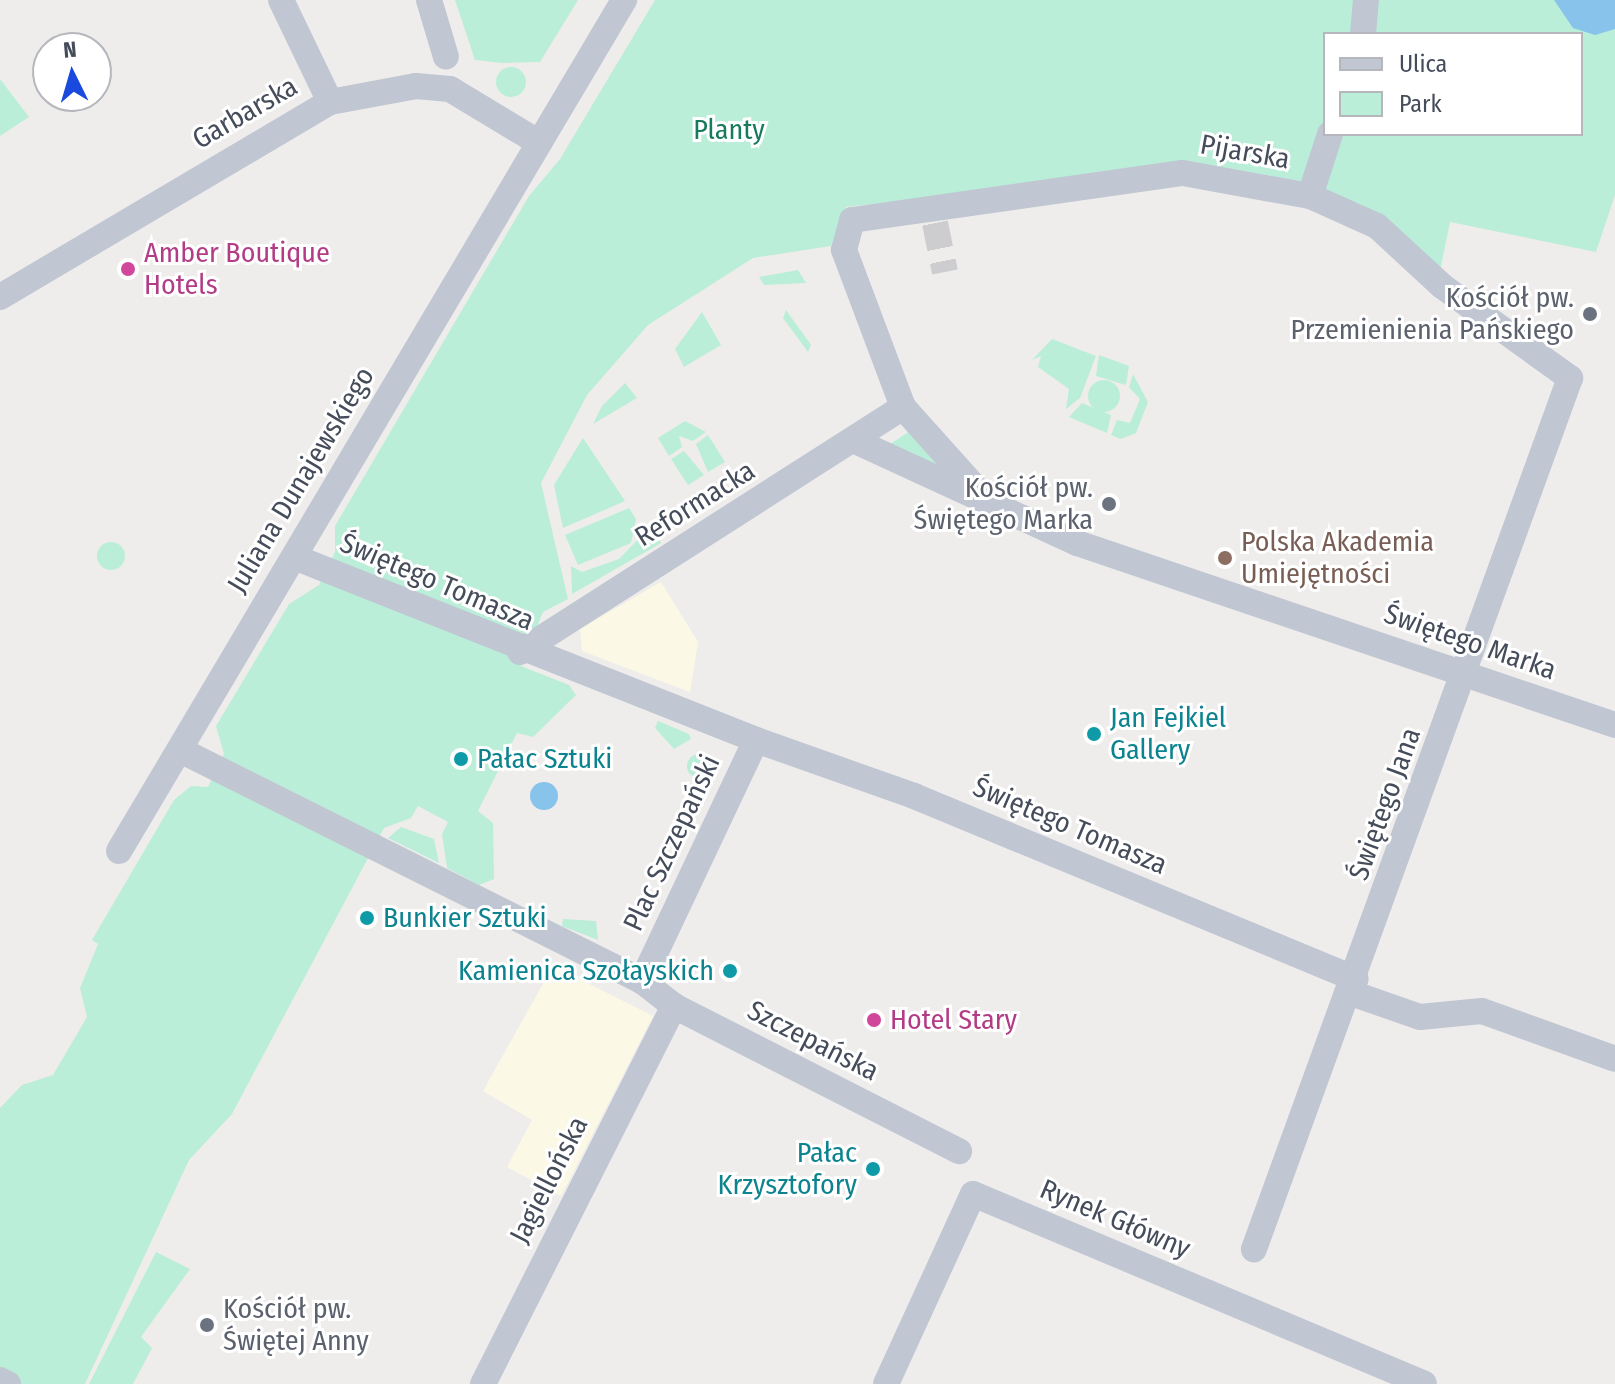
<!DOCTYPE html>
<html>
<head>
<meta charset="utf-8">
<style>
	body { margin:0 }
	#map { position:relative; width:1615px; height:1384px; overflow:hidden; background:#efedec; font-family:"Fira Sans Condensed",sans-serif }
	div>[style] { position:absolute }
	.commercial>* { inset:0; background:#fbf9e5 }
	.green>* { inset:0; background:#baeed8 }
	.round { border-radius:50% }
	.water>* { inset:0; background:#87c3eb }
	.minor-tunnel>* { height:26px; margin-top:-13px; transform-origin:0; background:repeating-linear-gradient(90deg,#cdcdcf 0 26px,transparent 0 39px) }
	.minor>* { height:26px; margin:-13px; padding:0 13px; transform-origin:13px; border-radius:13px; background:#c0c6d2 }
	.dots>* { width:22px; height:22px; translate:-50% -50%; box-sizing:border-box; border:4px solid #fff; border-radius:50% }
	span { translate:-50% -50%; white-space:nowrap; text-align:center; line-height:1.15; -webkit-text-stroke:6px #fff; paint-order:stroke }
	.street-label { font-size:28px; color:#454c5a }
	.park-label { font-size:28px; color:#177a5c }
	.hotel-label { font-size:28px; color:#b23c85 }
	.left { translate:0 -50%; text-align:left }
	.worship-label { font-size:28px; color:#5b616d }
	.right { translate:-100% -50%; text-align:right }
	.education-label { font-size:28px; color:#785e54 }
	.culture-label { font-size:28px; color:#0d838f }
	.legend { position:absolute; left:1323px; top:32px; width:260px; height:104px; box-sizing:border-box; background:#fff; border:2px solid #b5b7bd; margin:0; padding:10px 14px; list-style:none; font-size:24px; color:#454c5a }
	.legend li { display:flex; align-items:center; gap:16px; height:40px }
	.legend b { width:40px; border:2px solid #b5b7bd }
	.north { position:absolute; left:32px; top:32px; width:80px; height:80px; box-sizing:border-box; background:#fff; border:2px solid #b5b7bd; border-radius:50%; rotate:355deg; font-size:22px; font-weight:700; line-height:32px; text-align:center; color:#454c5a }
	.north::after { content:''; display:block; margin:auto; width:28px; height:36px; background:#1949dd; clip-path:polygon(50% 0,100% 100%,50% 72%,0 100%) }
</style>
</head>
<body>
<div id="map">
	<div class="commercial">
		<i style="clip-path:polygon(661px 582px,698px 642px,690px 692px,582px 651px,580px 629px)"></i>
		<i style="clip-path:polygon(553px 966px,653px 1016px,561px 1196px,507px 1167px,532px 1120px,483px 1091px)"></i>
	</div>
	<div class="green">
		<i style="clip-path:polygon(455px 0,578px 0,540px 62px,503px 63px,475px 60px)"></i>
		<i style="clip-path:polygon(evenodd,655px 0,1615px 0,1615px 195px,1596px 252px,1450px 222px,1439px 276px,1332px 198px,1324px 185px,1214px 166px,846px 207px,831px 246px,753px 258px,648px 325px,587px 395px,541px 483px,568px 599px,543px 612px,521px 666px,569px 685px,576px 695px,533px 737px,517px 733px,478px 811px,493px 823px,494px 879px,479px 885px,447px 868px,442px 834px,448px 822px,418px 806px,411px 818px,384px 828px,232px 1114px,189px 1160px,85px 1384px,0 1384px,0 1108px,22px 1085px,53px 1075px,87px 1017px,80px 988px,98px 944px,92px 940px,174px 800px,191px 786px,208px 787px,224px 754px,216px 726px,289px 604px,319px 585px,335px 552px,335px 526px,529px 196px,560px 159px,655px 0,1325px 34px,1581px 34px,1581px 134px,1325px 134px,1325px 34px)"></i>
		<i class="round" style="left:496px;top:67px;width:30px;height:30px"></i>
		<i style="clip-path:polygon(0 79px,29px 117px,0 136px)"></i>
		<i style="clip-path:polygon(798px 270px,806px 283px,764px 285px,759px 277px)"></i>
		<i style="clip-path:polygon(786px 310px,811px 345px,808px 352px,783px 318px)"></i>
		<i style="clip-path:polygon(702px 312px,721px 345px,684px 367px,675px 349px)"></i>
		<i style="clip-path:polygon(1052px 339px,1096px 356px,1080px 398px,1066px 409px,1069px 389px,1038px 367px,1041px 356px,1032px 360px)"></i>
		<i style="clip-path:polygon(1099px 355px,1129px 366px,1126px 385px,1096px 376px)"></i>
		<i style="clip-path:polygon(1133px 374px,1148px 402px,1136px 433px,1121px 439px,1111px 435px,1117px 420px,1130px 423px,1140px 399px,1129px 387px)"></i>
		<i class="round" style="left:1088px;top:380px;width:32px;height:32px"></i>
		<i style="clip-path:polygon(625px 383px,637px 398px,593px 424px,602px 406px)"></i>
		<i style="clip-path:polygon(1082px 403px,1111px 415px,1107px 433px,1069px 417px)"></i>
		<i style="clip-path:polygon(685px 421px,706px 432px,693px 441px,679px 436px,682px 447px,669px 456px,658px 438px)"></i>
		<i style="clip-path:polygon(910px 431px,940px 466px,881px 450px)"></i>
		<i style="clip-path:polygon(708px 435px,725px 462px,708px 472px,696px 444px)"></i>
		<i style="clip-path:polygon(583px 438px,625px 501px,563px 528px,554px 485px)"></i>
		<i style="clip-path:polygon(684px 451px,704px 475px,688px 485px,671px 459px)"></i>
		<i style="clip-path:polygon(629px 508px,636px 519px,631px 543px,578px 565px,565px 535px)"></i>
		<i style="clip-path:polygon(651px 526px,661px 543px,572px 594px,571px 566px,582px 572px,619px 559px)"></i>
		<i class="round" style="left:97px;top:542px;width:28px;height:28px"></i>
		<i style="clip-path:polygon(658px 721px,689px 734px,691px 739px,674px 749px,655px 728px)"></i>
		<i class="round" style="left:687px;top:754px;width:24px;height:24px"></i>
		<i style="clip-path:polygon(401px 827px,434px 839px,439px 863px,388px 838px)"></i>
		<i style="clip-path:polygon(563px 919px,596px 921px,598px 940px,562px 926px)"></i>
		<i style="clip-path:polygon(156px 1252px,190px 1269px,141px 1337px,152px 1348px,133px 1384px,89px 1384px)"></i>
	</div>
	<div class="water">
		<i style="clip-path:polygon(1554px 0,1615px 0,1615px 29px,1595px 35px,1573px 28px)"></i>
		<i class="round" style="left:530px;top:782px;width:28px;height:28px"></i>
	</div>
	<div class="minor-tunnel">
		<i style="left:935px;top:223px;width:50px;rotate:78.5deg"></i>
	</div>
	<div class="minor">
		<i style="left:281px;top:0;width:113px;rotate:64.3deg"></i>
		<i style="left:429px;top:0;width:59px;rotate:73.4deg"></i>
		<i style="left:1363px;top:34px;width:34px;rotate:-85deg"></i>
		<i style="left:1310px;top:196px;width:65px;rotate:-72.1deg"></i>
		<i style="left:0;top:297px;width:383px;rotate:-30.6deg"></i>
		<i style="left:330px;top:102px;width:87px;rotate:-10.5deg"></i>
		<i style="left:416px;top:86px;width:34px;rotate:5deg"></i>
		<i style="left:450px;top:89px;width:103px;rotate:31.1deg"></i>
		<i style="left:853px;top:440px;width:247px;rotate:24.7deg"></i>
		<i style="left:1077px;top:543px;width:568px;rotate:18.69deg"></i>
		<i style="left:989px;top:503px;width:129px;rotate:-131.9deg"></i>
		<i style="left:903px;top:407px;width:168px;rotate:-110.6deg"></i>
		<i style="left:844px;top:250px;width:31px;rotate:-75deg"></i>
		<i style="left:852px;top:220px;width:334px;rotate:-8.1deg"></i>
		<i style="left:1183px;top:173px;width:129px;rotate:10.3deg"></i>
		<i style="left:1310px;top:196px;width:73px;rotate:24.1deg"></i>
		<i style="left:1377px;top:226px;width:88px;rotate:42.7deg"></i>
		<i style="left:1442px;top:286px;width:158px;rotate:35.7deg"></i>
		<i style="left:1570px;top:378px;width:927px;rotate:109.94deg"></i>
		<i style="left:294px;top:557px;width:497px;rotate:21.6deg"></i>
		<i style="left:756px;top:740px;width:267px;rotate:115.3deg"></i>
		<i style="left:520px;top:652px;width:455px;rotate:-32.6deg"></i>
		<i style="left:756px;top:740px;width:168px;rotate:19.5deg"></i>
		<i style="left:914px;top:796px;width:478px;rotate:22.5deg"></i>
		<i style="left:180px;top:750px;width:517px;rotate:26.57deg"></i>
		<i style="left:642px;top:981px;width:41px;rotate:38deg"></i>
		<i style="left:674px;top:1006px;width:320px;rotate:27deg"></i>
		<i style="left:119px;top:851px;width:990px;rotate:-59.31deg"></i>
		<i style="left:1351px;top:993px;width:73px;rotate:19.2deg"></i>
		<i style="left:1420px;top:1017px;width:62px;rotate:-5.5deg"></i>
		<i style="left:1482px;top:1011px;width:141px;rotate:19.8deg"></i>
		<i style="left:0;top:1380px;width:9px;rotate:27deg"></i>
		<i style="left:483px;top:1384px;width:424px;rotate:-63.2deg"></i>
		<i style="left:886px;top:1384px;width:209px;rotate:-65.4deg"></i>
		<i style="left:973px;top:1194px;width:489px;rotate:22.8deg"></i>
	</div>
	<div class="dots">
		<i style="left:128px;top:269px;background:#d1479c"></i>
		<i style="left:1590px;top:314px;background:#6b7280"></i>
		<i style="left:1109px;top:504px;background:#6b7280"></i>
		<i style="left:1225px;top:558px;background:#8d6e63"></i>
		<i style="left:1094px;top:734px;background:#0f9aa8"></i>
		<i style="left:461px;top:759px;background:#0f9aa8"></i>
		<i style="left:367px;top:918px;background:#0f9aa8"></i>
		<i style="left:730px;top:971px;background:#0f9aa8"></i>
		<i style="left:874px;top:1020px;background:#d1479c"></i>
		<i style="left:873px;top:1169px;background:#0f9aa8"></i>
		<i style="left:207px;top:1325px;background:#6b7280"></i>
	</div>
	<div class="street-label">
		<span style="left:245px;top:113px;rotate:-30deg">Garbarska</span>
		<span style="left:1245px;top:152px;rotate:10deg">Pijarska</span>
		<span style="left:301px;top:480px;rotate:-59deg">Juliana Dunajewskiego</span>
		<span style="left:695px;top:504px;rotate:-32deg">Reformacka</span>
		<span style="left:437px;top:582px;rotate:23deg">Świętego Tomasza</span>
		<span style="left:1470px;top:642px;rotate:19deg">Świętego Marka</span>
		<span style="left:1385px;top:804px;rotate:-70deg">Świętego Jana</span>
		<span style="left:1070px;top:826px;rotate:23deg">Świętego Tomasza</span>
		<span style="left:672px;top:843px;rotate:-65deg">Plac Szczepański</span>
		<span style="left:813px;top:1041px;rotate:27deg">Szczepańska</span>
		<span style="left:549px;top:1180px;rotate:-63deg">Jagiellońska</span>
		<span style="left:1115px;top:1219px;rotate:23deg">Rynek Główny</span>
	</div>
	<div class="park-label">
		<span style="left:729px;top:130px">Planty</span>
	</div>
	<div class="hotel-label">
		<span class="left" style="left:144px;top:269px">Amber Boutique<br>Hotels</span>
		<span class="left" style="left:890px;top:1020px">Hotel Stary</span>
	</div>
	<div class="worship-label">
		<span class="right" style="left:1574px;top:314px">Kościół pw.<br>Przemienienia Pańskiego</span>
		<span class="right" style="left:1093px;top:504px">Kościół pw.<br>Świętego Marka</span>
		<span class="left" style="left:223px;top:1325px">Kościół pw.<br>Świętej Anny</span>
	</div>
	<div class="education-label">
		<span class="left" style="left:1241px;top:558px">Polska Akademia<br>Umiejętności</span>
	</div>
	<div class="culture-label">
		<span class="left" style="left:1110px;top:734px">Jan Fejkiel<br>Gallery</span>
		<span class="left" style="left:477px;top:759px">Pałac Sztuki</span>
		<span class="left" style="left:383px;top:918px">Bunkier Sztuki</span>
		<span class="right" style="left:714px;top:971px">Kamienica Szołayskich</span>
		<span class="right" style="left:857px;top:1169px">Pałac<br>Krzysztofory</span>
	</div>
	<ul class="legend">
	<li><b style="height:10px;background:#c0c6d2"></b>Ulica</li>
	<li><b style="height:22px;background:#baeed8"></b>Park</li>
	</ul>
	<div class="north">N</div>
</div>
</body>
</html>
